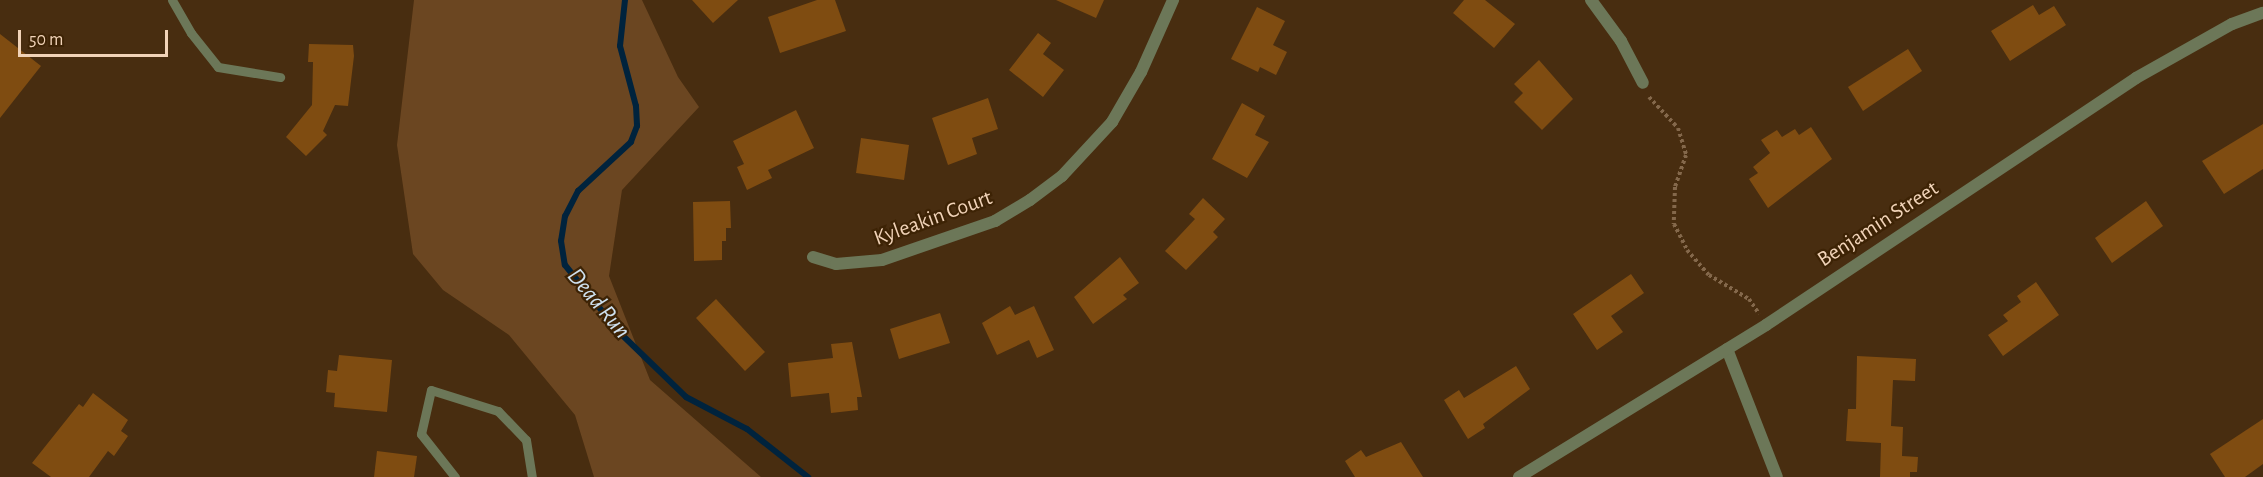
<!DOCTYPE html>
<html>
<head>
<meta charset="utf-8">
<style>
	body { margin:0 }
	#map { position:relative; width:2263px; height:477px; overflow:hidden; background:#482d10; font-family:"Alegreya Sans",sans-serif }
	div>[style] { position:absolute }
	.green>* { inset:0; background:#6b4621 }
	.stream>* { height:6px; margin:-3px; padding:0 3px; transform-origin:3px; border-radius:3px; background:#00233d }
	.building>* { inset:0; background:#7f4c11 }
	.path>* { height:4px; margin-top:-2px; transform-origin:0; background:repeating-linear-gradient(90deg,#84684b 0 3px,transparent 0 6px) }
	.service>* { height:9px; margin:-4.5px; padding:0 4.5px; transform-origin:4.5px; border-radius:4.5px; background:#6c7758 }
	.minor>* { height:12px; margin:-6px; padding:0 6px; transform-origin:6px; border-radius:6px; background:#6c7758 }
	span { translate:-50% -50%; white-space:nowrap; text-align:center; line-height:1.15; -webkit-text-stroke:4.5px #3d2305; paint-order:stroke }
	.street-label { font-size:22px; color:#f1d3b8 }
	.water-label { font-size:24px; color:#cfe1ef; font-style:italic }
	.scale { position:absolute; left:18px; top:30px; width:150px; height:27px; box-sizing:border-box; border:3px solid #f1d3b8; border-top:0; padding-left:8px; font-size:18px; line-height:21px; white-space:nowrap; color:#f1d3b8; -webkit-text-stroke:4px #3d2305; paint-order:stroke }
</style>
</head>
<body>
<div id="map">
	<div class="green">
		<i style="clip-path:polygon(414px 0,642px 0,678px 77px,699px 107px,622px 190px,609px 276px,650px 380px,761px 477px,594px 477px,575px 415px,509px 335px,443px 290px,413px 254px,397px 145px)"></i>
	</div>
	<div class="stream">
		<i style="left:625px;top:0;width:46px;rotate:96.2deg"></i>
		<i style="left:620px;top:46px;width:62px;rotate:75.1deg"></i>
		<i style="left:636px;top:106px;width:20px;rotate:87deg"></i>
		<i style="left:637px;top:126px;width:17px;rotate:111deg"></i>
		<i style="left:631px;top:142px;width:72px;rotate:137.2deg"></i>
		<i style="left:578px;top:191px;width:28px;rotate:117deg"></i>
		<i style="left:565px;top:216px;width:25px;rotate:99deg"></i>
		<i style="left:561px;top:241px;width:24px;rotate:81deg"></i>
		<i style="left:565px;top:265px;width:85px;rotate:51.2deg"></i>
		<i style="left:618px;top:331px;width:95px;rotate:44.1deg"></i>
		<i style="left:686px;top:397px;width:69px;rotate:27.7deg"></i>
		<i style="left:747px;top:429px;width:78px;rotate:38.2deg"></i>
	</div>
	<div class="building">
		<i style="clip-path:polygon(692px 0,738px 0,713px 23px)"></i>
		<i style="clip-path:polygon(817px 0,835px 0,846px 31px,780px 53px,768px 17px)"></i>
		<i style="clip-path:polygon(1056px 0,1104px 0,1096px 18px)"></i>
		<i style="clip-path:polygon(1464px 0,1485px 0,1515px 24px,1494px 48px,1453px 13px)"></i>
		<i style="clip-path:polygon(2033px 5px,2039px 15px,2054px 6px,2066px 25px,2010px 61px,1991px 31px)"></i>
		<i style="clip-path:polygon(1257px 7px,1285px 21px,1273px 45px,1287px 52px,1276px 75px,1260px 67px,1258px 72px,1231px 59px)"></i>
		<i style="clip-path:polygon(1038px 33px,1051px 43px,1043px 54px,1064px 70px,1043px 97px,1009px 70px)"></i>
		<i style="clip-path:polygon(0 34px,41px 66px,0 118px)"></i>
		<i style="clip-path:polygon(309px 44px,353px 45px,354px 56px,348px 106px,335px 105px,323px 131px,327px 135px,306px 156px,286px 137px,312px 105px,313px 62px,308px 62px)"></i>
		<i style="clip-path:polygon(1908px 49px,1922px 71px,1863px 111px,1848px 87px)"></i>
		<i style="clip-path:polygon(1539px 60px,1573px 99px,1542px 130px,1514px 102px,1523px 93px,1514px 84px)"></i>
		<i style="clip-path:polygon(988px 98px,998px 129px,972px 138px,977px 154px,948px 165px,932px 118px)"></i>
		<i style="clip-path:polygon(1242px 103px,1265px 116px,1255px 135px,1269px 142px,1247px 178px,1212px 159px)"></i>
		<i style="clip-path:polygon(796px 110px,814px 148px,768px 170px,772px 178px,747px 190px,737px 167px,744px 164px,733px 141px)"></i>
		<i style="clip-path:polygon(2263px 124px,2263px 169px,2224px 194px,2202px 161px)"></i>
		<i style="clip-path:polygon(1811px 127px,1832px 159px,1768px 208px,1749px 179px,1758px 173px,1753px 167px,1770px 153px,1761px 140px,1777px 130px,1782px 137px,1795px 129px,1799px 135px)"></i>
		<i style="clip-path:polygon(861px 138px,909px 145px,904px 180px,856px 173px)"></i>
		<i style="clip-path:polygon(1203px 198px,1225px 219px,1213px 232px,1218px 237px,1186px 270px,1165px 251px,1195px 219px,1189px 214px)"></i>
		<i style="clip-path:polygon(730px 201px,731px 228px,726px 228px,726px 241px,722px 241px,722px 260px,694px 261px,693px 202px)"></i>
		<i style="clip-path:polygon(2146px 201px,2163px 226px,2112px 263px,2095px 238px)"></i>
		<i style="clip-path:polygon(1120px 257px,1139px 283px,1123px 295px,1127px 299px,1093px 324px,1074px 297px)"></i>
		<i style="clip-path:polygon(1631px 274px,1644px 293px,1611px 316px,1623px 332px,1597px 350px,1573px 314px)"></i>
		<i style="clip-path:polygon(2036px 282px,2059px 315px,2003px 356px,1988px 335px,2008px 321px,2003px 315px,2021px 302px,2017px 296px)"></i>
		<i style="clip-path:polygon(716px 299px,765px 352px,745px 371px,696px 318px)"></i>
		<i style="clip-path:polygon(1010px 306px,1015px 315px,1034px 306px,1054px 350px,1037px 358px,1029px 340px,997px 355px,982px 323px)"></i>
		<i style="clip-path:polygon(940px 313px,950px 343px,899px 359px,890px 329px)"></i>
		<i style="clip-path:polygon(852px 342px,862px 397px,857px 397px,858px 410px,831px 413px,829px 393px,791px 397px,788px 363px,833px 358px,831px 344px)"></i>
		<i style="clip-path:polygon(339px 355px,392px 360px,387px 412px,334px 407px,335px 393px,326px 392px,328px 370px,337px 371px)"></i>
		<i style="clip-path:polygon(1857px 356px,1916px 359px,1915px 381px,1893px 380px,1891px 426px,1903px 427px,1902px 456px,1918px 457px,1917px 472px,1910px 472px,1910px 477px,1880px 477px,1881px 443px,1846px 441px,1848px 409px,1856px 409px)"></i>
		<i style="clip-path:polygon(1516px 366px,1530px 389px,1483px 424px,1485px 428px,1468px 439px,1444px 400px,1459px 390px,1464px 398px)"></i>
		<i style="clip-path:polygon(93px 393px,128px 420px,121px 431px,128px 436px,114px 456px,108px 451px,89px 477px,51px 477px,32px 463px,79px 404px,83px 407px)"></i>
		<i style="clip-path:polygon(2263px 419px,2263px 464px,2245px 477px,2225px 477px,2210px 454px)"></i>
		<i style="clip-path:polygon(1401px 442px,1423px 477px,1355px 477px,1345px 461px,1361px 450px,1366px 457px)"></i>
		<i style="clip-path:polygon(377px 451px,417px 456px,414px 477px,374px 477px)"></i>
	</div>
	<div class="path">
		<i style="left:1649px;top:97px;width:42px;rotate:46.9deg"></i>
		<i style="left:1678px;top:128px;width:28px;rotate:73deg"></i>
		<i style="left:1686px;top:155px;width:34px;rotate:109deg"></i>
		<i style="left:1675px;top:187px;width:37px;rotate:92deg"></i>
		<i style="left:1674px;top:224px;width:29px;rotate:63deg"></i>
		<i style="left:1687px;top:250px;width:33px;rotate:49deg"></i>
		<i style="left:1709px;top:275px;width:47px;rotate:31deg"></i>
		<i style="left:1749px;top:299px;width:18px;rotate:56deg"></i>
	</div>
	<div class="service">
		<i style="left:172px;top:0;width:38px;rotate:60deg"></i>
		<i style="left:191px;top:33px;width:43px;rotate:51.5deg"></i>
		<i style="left:218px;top:67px;width:63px;rotate:9.2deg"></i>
		<i style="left:455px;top:477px;width:55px;rotate:-128.3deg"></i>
		<i style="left:421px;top:434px;width:45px;rotate:-77.2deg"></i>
		<i style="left:431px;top:390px;width:70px;rotate:17.4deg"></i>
		<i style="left:498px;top:411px;width:40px;rotate:46deg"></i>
		<i style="left:526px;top:440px;width:37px;rotate:81deg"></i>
	</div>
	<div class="minor">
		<i style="left:1591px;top:0;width:51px;rotate:53.8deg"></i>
		<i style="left:1621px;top:41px;width:47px;rotate:62.4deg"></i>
		<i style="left:813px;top:257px;width:24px;rotate:17deg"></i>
		<i style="left:836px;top:264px;width:46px;rotate:-5deg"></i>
		<i style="left:882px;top:260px;width:120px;rotate:-19deg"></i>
		<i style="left:995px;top:221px;width:41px;rotate:-31deg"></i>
		<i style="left:1030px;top:200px;width:40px;rotate:-37deg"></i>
		<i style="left:1062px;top:176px;width:74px;rotate:-47.2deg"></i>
		<i style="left:1112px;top:122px;width:58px;rotate:-59.9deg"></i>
		<i style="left:1141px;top:72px;width:79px;rotate:-66deg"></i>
		<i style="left:1727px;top:349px;width:137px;rotate:68.7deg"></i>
		<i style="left:1519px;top:477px;width:290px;rotate:-31.6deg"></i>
		<i style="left:1766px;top:325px;width:445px;rotate:-33.7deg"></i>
		<i style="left:2136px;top:78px;width:110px;rotate:-29.4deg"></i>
		<i style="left:2232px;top:24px;width:33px;rotate:-20deg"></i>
	</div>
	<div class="street-label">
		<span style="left:933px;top:218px;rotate:-20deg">Kyleakin Court</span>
		<span style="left:1878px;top:224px;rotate:-33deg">Benjamin Street</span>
	</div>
	<div class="water-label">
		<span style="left:598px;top:304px;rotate:50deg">Dead Run</span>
	</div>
	<div class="scale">50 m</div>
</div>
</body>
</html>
